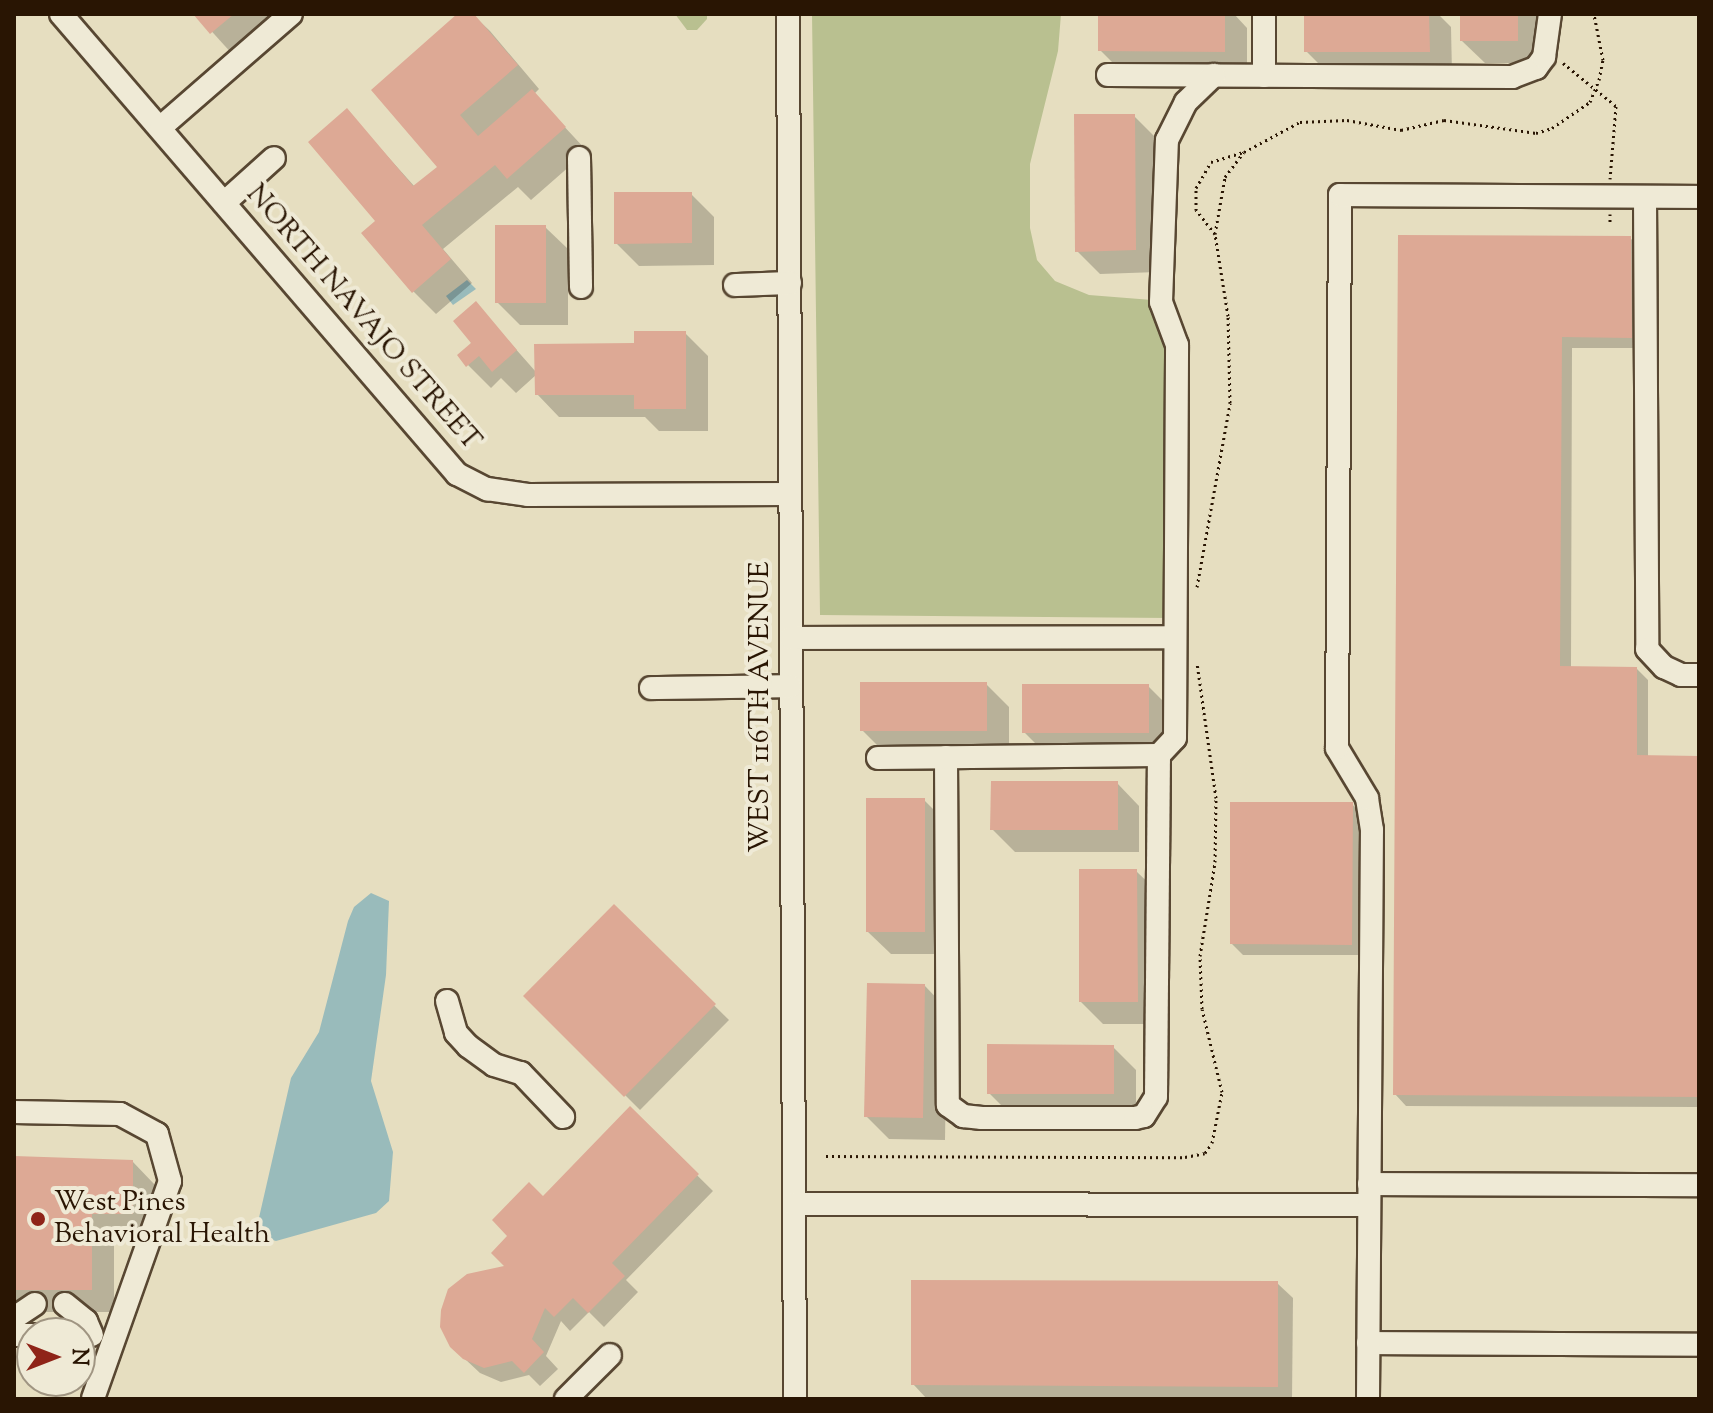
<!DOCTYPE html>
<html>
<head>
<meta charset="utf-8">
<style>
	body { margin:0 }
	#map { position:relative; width:1713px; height:1413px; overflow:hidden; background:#e6dec0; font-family:"Sorts Mill Goudy",serif }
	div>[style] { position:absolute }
	.green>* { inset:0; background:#b9c090 }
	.water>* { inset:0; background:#9bb }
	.shadow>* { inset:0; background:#0003 }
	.building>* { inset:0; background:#dda995 }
	.path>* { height:3px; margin-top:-1.5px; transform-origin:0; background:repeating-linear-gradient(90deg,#291503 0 2px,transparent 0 6px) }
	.roads { filter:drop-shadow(2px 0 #584732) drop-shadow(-2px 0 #584732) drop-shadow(0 2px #584732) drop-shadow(0 -2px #584732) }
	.minor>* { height:22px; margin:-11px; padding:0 11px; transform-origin:11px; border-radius:11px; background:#efead6 }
	.dots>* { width:22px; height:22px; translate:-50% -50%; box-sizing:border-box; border:4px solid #efead6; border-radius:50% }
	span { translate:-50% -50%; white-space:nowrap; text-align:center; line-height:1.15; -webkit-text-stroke:8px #efead6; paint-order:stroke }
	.street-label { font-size:28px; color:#291503 }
	.poi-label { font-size:28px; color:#291503 }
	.left { translate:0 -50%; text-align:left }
	.frame { position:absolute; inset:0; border:16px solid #291503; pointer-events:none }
	.north { position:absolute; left:16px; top:1317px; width:80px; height:80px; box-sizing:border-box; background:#efead6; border:2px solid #a09582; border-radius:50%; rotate:90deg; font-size:22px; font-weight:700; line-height:32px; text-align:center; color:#291503 }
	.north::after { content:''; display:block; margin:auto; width:28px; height:36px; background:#8f2418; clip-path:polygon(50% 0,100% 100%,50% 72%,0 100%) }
</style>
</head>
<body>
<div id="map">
	<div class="green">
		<i style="clip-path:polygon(675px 14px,707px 14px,707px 19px,697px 30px,687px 30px)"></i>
		<i style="clip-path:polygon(812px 14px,1061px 14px,1058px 51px,1030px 164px,1030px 228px,1037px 260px,1055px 281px,1089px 295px,1152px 300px,1169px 348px,1169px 618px,820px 615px)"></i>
	</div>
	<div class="water">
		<i style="clip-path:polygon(467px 280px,476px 289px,453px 305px,446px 296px)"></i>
		<i style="clip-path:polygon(371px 893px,389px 901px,386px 975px,371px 1081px,393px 1152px,389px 1201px,376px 1213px,276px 1241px,262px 1237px,258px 1222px,291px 1078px,319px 1032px,348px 921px,354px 907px)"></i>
	</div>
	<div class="shadow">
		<i style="clip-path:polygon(196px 14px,283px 14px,234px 56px)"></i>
		<i style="clip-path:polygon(461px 14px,472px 14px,490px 31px,539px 89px,534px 94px,587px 151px,531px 200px,518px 187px,443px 249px,472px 283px,436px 314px,413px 291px,378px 221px,347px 111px,415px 187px,439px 167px)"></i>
		<i style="clip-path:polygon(1100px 14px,1234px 14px,1247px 28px,1247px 74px,1123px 73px,1100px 50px)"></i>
		<i style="clip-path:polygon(1306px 14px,1438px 14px,1451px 27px,1452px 74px,1329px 74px,1306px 51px)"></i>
		<i style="clip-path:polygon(1462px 14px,1539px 14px,1540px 63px,1485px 63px,1462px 41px)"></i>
		<i style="clip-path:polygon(1134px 116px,1157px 139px,1158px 272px,1100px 274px,1077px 251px)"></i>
		<i style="clip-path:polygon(691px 194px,714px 217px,714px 265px,639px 266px,616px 243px)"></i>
		<i style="clip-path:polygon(545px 227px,568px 249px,568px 325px,520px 325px,497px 302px)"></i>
		<i style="clip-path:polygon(1400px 237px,1630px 238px,1642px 249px,1642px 348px,1572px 348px,1571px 669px,1637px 669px,1648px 680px,1648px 757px,1699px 758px,1699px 1107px,1406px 1106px,1395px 1094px)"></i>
		<i style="clip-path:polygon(476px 304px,536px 372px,685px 333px,708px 356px,708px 431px,659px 431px,645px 417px,559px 417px,537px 394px,536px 375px,516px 393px,501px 378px,491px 388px,468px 365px)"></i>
		<i style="clip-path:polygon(986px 684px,1009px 707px,1009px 753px,885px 753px,862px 730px)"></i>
		<i style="clip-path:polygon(1148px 686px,1171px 709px,1171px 755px,1047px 755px,1024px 732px)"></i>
		<i style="clip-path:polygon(1117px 783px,1139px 806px,1139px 852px,1015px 852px,992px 829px)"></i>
		<i style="clip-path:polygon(924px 800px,947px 823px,947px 954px,891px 954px,868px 932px)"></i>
		<i style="clip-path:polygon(1352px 804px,1363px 816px,1363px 955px,1243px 955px,1232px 944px)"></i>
		<i style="clip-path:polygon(1136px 871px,1159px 893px,1159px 1024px,1103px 1024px,1081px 1002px)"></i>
		<i style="clip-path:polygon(614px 907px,729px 1020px,640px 1110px,526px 996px)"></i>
		<i style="clip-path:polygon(925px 986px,947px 1009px,945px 1140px,889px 1139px,866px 1116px)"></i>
		<i style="clip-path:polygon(1113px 1047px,1136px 1070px,1136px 1116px,1012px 1116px,989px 1093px)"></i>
		<i style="clip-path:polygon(630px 1109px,713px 1191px,626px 1280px,638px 1292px,604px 1327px,589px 1312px,570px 1331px,561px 1321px,546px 1356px,558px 1369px,540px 1386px,529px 1375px,501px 1382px,480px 1373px,451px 1346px,508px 1267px,543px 1199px)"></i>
		<i style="clip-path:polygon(14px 1159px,133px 1162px,155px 1185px,155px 1236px,114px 1236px,114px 1312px,14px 1312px)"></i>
		<i style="clip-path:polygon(1277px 1283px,1293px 1298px,1292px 1399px,927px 1399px,913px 1384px)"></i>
	</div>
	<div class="building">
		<i style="clip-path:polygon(193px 14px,234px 14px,210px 34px)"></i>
		<i style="clip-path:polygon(457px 14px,474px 14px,518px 65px,460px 115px,478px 136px,532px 89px,566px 127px,507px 179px,495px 165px,422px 225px,451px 259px,412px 293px,361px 233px,375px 221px,308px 142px,347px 108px,413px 186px,437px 167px,371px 90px)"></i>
		<i style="clip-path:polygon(1098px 14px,1225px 14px,1225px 52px,1098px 51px)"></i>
		<i style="clip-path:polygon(1304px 14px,1429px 14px,1430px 52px,1304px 52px)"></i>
		<i style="clip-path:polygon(1460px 14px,1518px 14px,1518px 41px,1460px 41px)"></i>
		<i style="clip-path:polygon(1074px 114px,1135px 114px,1136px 250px,1075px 252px)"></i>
		<i style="clip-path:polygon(614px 192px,692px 192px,692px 243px,614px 244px)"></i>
		<i style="clip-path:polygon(495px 225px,546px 225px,546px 303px,495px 303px)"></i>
		<i style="clip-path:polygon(1398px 235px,1631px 236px,1632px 338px,1562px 337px,1560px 666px,1637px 667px,1637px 755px,1699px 756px,1699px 1097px,1393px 1095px)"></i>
		<i style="clip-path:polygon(476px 301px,517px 350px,492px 372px,479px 356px,466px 367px,457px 355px,471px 343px,453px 321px)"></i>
		<i style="clip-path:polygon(634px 331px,686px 331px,686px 409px,634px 409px,634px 395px,535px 395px,534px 344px,634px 343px)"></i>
		<i style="clip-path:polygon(860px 682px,987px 682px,987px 731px,860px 731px)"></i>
		<i style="clip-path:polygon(1022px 684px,1149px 684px,1149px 733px,1022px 733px)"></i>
		<i style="clip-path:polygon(991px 781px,1118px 781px,1118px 830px,990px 830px)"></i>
		<i style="clip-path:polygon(866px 798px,925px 798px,925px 932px,866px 932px)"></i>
		<i style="clip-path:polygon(1230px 802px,1353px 802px,1352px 945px,1230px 944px)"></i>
		<i style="clip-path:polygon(1079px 869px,1137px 869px,1138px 1002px,1079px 1002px)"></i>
		<i style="clip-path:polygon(614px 904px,716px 1004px,624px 1097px,523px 996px)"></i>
		<i style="clip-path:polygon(867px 983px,925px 984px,923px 1118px,864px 1117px)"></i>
		<i style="clip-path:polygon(987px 1044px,1114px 1045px,1114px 1094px,987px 1094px)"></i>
		<i style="clip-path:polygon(630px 1106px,699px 1174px,612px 1263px,625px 1276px,588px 1313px,573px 1298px,554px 1317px,545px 1308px,532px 1339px,544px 1352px,524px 1373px,512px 1361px,484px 1368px,463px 1359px,450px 1347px,440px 1327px,441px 1310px,448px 1289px,467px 1274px,504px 1266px,491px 1253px,507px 1236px,492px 1220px,529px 1182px,543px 1196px)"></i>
		<i style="clip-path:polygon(14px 1156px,133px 1160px,133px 1214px,92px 1214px,92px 1290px,14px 1290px)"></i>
		<i style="clip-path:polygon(911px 1280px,1278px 1281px,1278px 1387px,911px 1385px)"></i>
	</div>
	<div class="path">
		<i style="left:1563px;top:63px;width:68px;rotate:39.1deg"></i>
		<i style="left:1616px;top:106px;width:73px;rotate:94.7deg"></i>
		<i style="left:1610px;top:214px;width:10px;rotate:90deg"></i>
		<i style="left:1215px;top:234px;width:31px;rotate:-128deg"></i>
		<i style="left:1196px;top:210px;width:22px;rotate:-90deg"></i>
		<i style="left:1196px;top:188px;width:30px;rotate:-60deg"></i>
		<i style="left:1211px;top:162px;width:34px;rotate:-17deg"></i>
		<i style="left:1197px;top:587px;width:187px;rotate:-79.8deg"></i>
		<i style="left:1230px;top:403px;width:87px;rotate:-91.3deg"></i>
		<i style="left:1228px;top:316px;width:83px;rotate:-99deg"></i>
		<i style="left:1215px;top:234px;width:58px;rotate:-80deg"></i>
		<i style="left:1225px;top:177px;width:31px;rotate:-53deg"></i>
		<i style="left:1244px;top:152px;width:64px;rotate:-28.2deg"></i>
		<i style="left:1300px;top:122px;width:47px;rotate:-2.4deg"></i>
		<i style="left:1347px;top:120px;width:55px;rotate:10.5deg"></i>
		<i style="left:1401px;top:130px;width:44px;rotate:-13.1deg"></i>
		<i style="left:1444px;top:120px;width:93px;rotate:8deg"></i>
		<i style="left:1536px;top:133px;width:17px;rotate:-17deg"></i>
		<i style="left:1552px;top:128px;width:46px;rotate:-34.4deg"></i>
		<i style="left:1590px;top:102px;width:24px;rotate:-68deg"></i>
		<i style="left:1599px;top:80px;width:20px;rotate:-79deg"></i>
		<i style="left:1603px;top:60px;width:47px;rotate:-101.1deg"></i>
		<i style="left:826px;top:1156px;width:359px;rotate:0.2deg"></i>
		<i style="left:1185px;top:1157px;width:20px;rotate:-11deg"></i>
		<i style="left:1205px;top:1153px;width:12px;rotate:-55deg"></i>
		<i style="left:1212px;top:1143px;width:52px;rotate:-78.9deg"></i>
		<i style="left:1222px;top:1092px;width:85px;rotate:-103.5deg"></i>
		<i style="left:1202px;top:1009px;width:53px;rotate:-92.2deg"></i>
		<i style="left:1200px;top:956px;width:95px;rotate:-80.9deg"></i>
		<i style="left:1215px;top:862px;width:64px;rotate:-89.1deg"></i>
		<i style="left:1216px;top:798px;width:136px;rotate:-98deg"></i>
	</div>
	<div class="roads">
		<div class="minor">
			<i style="left:61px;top:14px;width:607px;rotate:49.28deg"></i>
			<i style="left:457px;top:474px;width:34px;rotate:27deg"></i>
			<i style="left:487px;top:489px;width:41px;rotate:8.3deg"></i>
			<i style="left:528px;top:495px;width:261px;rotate:-0.2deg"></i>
			<i style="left:788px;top:14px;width:1385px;rotate:89.71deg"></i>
			<i style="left:1264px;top:14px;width:62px;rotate:90deg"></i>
			<i style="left:1108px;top:75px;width:404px;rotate:0.3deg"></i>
			<i style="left:1512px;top:77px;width:26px;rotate:-21deg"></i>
			<i style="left:1536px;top:68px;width:14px;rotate:-54deg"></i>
			<i style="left:1544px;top:57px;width:43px;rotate:-82.1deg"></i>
			<i style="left:161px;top:127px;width:172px;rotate:-41deg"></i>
			<i style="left:579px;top:158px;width:129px;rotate:89.1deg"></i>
			<i style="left:1645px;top:197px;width:452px;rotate:89.7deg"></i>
			<i style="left:1647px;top:649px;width:25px;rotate:47deg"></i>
			<i style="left:1664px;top:667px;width:19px;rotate:25deg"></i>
			<i style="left:1681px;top:675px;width:18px"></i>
			<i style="left:224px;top:203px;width:67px;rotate:-42deg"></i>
			<i style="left:735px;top:285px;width:55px;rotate:-2.1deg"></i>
			<i style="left:791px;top:638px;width:384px;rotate:-0.1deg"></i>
			<i style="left:651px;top:688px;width:139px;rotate:-0.8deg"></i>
			<i style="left:946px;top:757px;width:348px;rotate:89.7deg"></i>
			<i style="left:948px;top:1105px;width:19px;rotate:36deg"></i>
			<i style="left:963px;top:1116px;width:19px;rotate:6deg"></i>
			<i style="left:982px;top:1118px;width:153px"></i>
			<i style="left:1135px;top:1118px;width:9px;rotate:-13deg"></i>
			<i style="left:1144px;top:1116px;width:22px;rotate:-58deg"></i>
			<i style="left:1156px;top:1097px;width:342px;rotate:-89.5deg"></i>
			<i style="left:878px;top:758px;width:281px;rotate:-0.6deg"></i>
			<i style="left:1159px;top:755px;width:23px;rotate:-47deg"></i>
			<i style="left:1175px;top:738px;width:393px;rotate:-89.7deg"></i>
			<i style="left:1177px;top:345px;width:46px;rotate:-110.4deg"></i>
			<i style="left:1161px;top:302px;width:162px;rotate:-87.9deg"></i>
			<i style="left:1167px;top:140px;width:42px;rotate:-63.4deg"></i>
			<i style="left:1186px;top:102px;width:39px;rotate:-44deg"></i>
			<i style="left:447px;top:1001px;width:33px;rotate:74deg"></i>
			<i style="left:456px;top:1033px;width:18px;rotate:47deg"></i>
			<i style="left:468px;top:1046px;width:32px;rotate:36deg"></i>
			<i style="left:494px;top:1065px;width:28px;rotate:17deg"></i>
			<i style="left:521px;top:1073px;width:61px;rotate:46.3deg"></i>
			<i style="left:14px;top:1112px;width:106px;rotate:1.1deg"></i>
			<i style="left:120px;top:1114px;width:42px;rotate:28.4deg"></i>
			<i style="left:157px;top:1134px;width:49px;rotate:74.5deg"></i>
			<i style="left:170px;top:1181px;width:231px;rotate:109.5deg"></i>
			<i style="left:1369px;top:1184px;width:330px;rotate:0.2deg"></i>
			<i style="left:794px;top:1204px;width:574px;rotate:0.1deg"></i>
			<i style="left:65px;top:1304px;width:27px;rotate:39deg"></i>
			<i style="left:86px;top:1321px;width:15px;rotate:67deg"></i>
			<i style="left:14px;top:1318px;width:25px;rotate:-34deg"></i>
			<i style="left:14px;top:1335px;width:18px"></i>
			<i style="left:1368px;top:1343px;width:331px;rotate:0.3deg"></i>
			<i style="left:566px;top:1399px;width:62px;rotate:-45deg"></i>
			<i style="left:1368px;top:1399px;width:569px;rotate:-89.6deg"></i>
			<i style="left:1372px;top:830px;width:32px;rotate:-99deg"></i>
			<i style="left:1367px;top:798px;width:58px;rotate:-121deg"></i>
			<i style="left:1337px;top:748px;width:553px;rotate:-89.69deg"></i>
			<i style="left:1340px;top:195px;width:359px;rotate:0.3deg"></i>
		</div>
	</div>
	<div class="dots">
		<i style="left:38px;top:1219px;background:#8f2418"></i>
	</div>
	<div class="street-label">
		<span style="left:363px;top:318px;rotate:49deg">NORTH NAVAJO STREET</span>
		<span style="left:761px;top:707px;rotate:-90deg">WEST 116TH AVENUE</span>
	</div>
	<div class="poi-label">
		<span class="left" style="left:54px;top:1219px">West Pines<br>Behavioral Health</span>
	</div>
	<div class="frame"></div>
	<div class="north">N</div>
</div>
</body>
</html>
